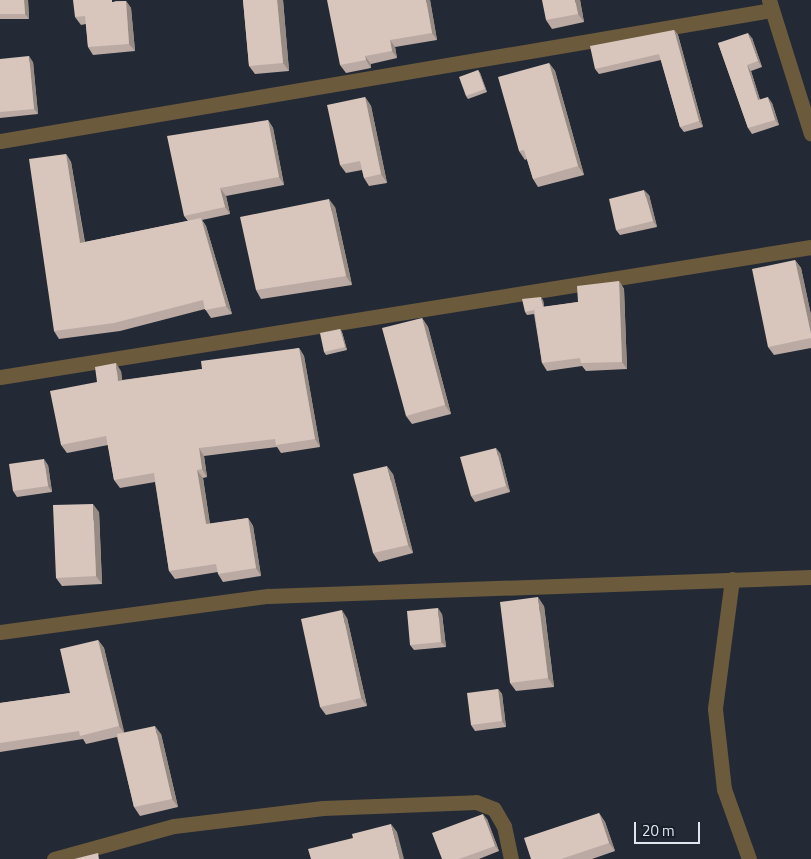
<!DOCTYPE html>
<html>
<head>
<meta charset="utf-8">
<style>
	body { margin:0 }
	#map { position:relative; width:811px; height:859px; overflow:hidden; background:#232a35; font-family:"Titillium Web",sans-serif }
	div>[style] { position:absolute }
	.minor>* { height:15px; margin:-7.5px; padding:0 7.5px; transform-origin:7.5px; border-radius:7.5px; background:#6c5a3d }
	.wall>* { inset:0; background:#baaaa3 }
	.shaded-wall>* { inset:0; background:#978b84 }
	.building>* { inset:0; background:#d8c6bd }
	span { translate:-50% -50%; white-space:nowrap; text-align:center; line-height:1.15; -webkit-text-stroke:5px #19202b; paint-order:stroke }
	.scale { position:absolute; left:634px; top:822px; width:66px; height:22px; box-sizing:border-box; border:2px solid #e2e7ef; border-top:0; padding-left:6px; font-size:15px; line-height:18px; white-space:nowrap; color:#e2e7ef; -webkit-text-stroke:4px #19202b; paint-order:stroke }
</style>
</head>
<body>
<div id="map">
	<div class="minor">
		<i style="left:769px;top:0;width:140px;rotate:72.6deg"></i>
		<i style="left:0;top:141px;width:782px;rotate:-9.64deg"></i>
		<i style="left:0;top:377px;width:821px;rotate:-9.11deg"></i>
		<i style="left:732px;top:579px;width:131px;rotate:97.5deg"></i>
		<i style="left:715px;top:709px;width:81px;rotate:83.6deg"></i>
		<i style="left:724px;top:789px;width:74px;rotate:70.3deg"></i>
		<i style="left:0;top:632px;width:270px;rotate:-7.7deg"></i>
		<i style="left:268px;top:596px;width:543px;rotate:-2deg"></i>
		<i style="left:54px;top:859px;width:124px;rotate:-15.4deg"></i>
		<i style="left:174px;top:826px;width:150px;rotate:-6.9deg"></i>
		<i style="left:323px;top:808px;width:153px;rotate:-2.2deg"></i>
		<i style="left:476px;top:802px;width:19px;rotate:21deg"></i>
		<i style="left:494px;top:809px;width:20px;rotate:60deg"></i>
		<i style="left:504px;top:826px;width:34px;rotate:78deg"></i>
	</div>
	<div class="wall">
		<i style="clip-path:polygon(0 0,28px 0,29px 19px,0 19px)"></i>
		<i style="clip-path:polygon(243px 0,283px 0,289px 71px,255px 74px,249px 66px)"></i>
		<i style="clip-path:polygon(430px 0,437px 40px,395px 47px,397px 58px,371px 64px,371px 68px,346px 73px,340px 65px)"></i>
		<i style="clip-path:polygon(580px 0,584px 22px,552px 29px,546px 20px)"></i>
		<i style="clip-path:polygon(116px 1px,126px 1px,131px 8px,135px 51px,93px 55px,88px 47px,86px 24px,81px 25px,75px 17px)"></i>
		<i style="clip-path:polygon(674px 30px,678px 35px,703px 127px,684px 132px,680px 127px,661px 60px,599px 74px,595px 69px)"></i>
		<i style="clip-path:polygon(752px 38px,762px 67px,751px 71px,760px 100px,772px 103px,779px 125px,752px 134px,748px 128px,718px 43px)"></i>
		<i style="clip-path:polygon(0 59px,33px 62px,38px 114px,0 118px)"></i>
		<i style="clip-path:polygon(549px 63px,555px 71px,584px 175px,538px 187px,533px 179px,527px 159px,525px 160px,519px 151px)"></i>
		<i style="clip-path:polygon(478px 70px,480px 73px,487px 92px,468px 99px,466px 96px)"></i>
		<i style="clip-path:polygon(365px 97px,371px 106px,387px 183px,369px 186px,364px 178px,362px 170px,346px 173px,340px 165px)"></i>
		<i style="clip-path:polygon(268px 120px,273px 128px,284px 185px,226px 196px,230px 214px,202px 220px,206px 226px,232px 314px,211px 318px,205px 309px,120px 331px,59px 339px,54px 331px,66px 154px,71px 162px,85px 242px,188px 221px,184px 216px)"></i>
		<i style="clip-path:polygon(649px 195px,657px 227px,620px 235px,616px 230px)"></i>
		<i style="clip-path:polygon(335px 207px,352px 285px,261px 299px,256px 290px)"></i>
		<i style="clip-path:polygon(795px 260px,801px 268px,811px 315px,811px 348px,774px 355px,768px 347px)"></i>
		<i style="clip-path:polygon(619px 281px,624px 289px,627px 369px,586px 371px,582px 366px,547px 371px,542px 363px,534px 314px,527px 315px,525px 312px,543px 300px,544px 307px,578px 302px)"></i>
		<i style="clip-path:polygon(422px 318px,428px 327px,451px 414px,412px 424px,406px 416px)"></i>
		<i style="clip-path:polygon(340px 329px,342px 332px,347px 350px,326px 355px,324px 352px)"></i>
		<i style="clip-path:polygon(299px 348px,304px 356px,320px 447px,281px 453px,277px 447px,204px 456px,207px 477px,203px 478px,210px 524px,248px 518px,253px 526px,261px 576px,223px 582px,218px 574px,218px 572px,175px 579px,169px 571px,155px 482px,120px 488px,114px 480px,108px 445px,67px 453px,61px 445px,97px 382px,121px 371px,122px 380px,202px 369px)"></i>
		<i style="clip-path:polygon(500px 453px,510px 492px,475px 502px,471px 496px)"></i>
		<i style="clip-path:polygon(48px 465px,52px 492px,17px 497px,13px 491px)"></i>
		<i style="clip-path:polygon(393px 474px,413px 553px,379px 562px,373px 553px)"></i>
		<i style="clip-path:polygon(99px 512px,102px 584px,62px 586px,56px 578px)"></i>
		<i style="clip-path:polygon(544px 606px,554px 687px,516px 691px,510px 683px)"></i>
		<i style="clip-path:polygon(442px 614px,446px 647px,414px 650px,410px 645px)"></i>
		<i style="clip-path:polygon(347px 618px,367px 706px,326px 715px,320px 707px)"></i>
		<i style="clip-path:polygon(98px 640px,104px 648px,124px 733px,161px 734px,178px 807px,140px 816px,134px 807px,117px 737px,86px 744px,83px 739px,0 752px,0 703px,70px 693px)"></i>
		<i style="clip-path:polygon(498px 689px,502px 694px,506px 727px,475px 731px,471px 725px)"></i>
		<i style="clip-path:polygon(599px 813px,605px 822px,615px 851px,592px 859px,531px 859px)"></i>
		<i style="clip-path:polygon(487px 819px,499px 851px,479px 859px,442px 859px)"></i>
	</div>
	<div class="shaded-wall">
		<i style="clip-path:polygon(24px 0,28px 0,29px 19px,25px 14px)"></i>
		<i style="clip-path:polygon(277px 0,283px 0,289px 71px,283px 63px)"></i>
		<i style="clip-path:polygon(426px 0,430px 0,437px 40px,432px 33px)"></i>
		<i style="clip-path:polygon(575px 0,580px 0,584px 22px,578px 14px)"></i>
		<i style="clip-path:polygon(126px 1px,131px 8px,135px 51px,129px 44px)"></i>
		<i style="clip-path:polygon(674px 30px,678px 35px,703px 127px,699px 121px)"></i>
		<i style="clip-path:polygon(748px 33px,752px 38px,762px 67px,758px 61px)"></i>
		<i style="clip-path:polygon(390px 40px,395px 47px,397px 58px,392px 51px)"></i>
		<i style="clip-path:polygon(29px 56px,33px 62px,38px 114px,34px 109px)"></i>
		<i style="clip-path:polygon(365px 56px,371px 64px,371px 68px,366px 60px)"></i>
		<i style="clip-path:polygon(549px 63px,555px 71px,584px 175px,578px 166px)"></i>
		<i style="clip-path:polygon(747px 65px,751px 71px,762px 106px,758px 100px)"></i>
		<i style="clip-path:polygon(478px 70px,480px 73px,487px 92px,485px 89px)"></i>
		<i style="clip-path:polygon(365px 97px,371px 106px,387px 183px,381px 174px)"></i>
		<i style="clip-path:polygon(768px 97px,772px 103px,779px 125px,775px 120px)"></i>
		<i style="clip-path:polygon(268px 120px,273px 128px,284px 185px,279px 177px)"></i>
		<i style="clip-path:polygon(66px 154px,71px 162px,86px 251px,80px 243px)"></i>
		<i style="clip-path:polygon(220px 188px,226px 196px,230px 214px,225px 207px)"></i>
		<i style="clip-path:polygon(644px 190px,649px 195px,657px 227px,653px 221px)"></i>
		<i style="clip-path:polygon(329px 199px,335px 207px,352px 285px,346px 276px)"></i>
		<i style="clip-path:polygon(201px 218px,206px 226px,232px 314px,226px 306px)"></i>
		<i style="clip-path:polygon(795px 260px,801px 268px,811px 315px,811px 334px)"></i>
		<i style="clip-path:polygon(619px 281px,624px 289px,627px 369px,622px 362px)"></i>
		<i style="clip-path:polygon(541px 297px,543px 300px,545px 311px,543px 308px)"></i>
		<i style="clip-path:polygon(422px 318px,428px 327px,451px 414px,445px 405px)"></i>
		<i style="clip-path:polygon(340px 329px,342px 332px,347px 350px,345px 347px)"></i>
		<i style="clip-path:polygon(299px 348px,304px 356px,320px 447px,315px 439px)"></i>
		<i style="clip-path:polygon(116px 363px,121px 371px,123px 389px,118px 381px)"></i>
		<i style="clip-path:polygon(199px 448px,204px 456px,207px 477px,202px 469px)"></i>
		<i style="clip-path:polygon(496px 448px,500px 453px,510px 492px,506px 486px)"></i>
		<i style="clip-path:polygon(44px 459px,48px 465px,52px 492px,48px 486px)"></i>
		<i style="clip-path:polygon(387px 466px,393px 474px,413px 553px,408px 545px)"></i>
		<i style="clip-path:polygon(197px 470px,203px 478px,211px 532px,206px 524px)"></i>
		<i style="clip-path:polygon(93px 504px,99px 512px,102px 584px,96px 576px)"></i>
		<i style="clip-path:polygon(248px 518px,253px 526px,261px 576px,256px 568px)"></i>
		<i style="clip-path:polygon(538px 597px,544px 606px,554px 687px,548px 678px)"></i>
		<i style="clip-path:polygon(438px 608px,442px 614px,446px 647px,441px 642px)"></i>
		<i style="clip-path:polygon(342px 610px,347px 618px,367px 706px,361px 698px)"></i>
		<i style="clip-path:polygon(98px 640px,104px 648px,125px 735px,119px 726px)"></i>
		<i style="clip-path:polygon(498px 689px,502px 694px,506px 727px,502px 721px)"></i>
		<i style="clip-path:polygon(155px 726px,161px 734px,178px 807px,172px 799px)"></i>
		<i style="clip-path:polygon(599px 813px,605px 822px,615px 851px,609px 843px)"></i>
		<i style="clip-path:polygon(483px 814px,487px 819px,499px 851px,495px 846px)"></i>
		<i style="clip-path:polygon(391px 824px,397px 832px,404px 859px,400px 859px)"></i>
	</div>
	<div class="building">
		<i style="clip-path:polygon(0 0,24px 0,25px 14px,0 14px)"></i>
		<i style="clip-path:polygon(73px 0,112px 0,112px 2px,126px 1px,129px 44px,88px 47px,85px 16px,75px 17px)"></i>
		<i style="clip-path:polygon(243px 0,277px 0,283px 63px,249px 66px)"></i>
		<i style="clip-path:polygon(327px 0,426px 0,432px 33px,390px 40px,392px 51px,365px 56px,366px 60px,340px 65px)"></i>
		<i style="clip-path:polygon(542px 0,575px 0,578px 14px,546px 20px)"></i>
		<i style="clip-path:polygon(674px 30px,699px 121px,680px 127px,659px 54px,595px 69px,590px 46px)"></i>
		<i style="clip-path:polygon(748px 33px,758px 61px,747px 65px,758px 100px,768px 97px,775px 120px,748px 128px,718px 43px)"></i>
		<i style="clip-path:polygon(29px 56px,34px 109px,0 112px,0 59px)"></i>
		<i style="clip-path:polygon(549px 63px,578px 166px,533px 179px,524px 150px,519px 151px,498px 77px)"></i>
		<i style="clip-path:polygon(478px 70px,485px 89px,466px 96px,459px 77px)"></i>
		<i style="clip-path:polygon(365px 97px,381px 174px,364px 178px,360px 161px,340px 165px,327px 105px)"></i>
		<i style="clip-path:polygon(268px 120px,279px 177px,220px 188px,225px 207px,184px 216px,167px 136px)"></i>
		<i style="clip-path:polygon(66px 154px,80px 243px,201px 218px,226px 306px,205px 310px,203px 300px,114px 323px,54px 331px,29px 159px)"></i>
		<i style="clip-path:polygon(644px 190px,653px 221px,616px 230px,609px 199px)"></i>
		<i style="clip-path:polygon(329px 199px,346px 276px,256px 290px,240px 217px)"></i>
		<i style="clip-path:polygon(795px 260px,811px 334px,811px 338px,768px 347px,752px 269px)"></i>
		<i style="clip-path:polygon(619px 281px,622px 362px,581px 363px,580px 358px,542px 363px,534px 308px,578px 302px,577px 286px)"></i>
		<i style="clip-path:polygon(541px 297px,543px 307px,534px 308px,534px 310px,525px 312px,522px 299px)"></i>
		<i style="clip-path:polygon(422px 318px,445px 405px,406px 416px,382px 328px)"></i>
		<i style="clip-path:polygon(340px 329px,345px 347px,324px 352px,320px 333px)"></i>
		<i style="clip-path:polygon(299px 348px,315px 439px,276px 445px,275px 439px,199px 448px,202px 469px,197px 470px,206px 524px,248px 518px,256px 568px,218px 574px,216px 564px,169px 571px,154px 473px,114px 480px,106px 436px,61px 445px,50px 391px,97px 382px,95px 367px,116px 363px,118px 381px,202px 369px,201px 361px)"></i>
		<i style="clip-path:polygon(496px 448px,506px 486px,471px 496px,460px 457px)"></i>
		<i style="clip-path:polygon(44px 459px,48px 486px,13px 491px,9px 464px)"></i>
		<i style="clip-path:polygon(387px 466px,408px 545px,373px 553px,353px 474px)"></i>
		<i style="clip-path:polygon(93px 504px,96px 576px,56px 578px,53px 505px)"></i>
		<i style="clip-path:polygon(538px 597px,548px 678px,510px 683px,500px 602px)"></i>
		<i style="clip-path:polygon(438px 608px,441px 642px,410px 645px,407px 611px)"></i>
		<i style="clip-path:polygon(342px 610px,361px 698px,320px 707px,301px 619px)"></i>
		<i style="clip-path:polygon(98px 640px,119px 726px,80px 736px,79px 731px,0 743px,0 703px,70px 693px,60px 649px)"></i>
		<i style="clip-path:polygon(498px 689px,502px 721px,471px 725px,467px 693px)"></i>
		<i style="clip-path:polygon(155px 726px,172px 799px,134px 807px,117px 734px)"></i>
		<i style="clip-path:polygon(599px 813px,609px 843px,561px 859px,531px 859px,524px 838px)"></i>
		<i style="clip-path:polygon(483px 814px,495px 846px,459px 859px,442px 859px,432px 833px)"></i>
		<i style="clip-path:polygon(391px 824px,400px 859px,311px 859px,308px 849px,353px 838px,352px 834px)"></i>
		<i style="clip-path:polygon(98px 853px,99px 859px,74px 859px)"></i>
	</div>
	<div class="scale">20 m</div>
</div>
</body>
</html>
